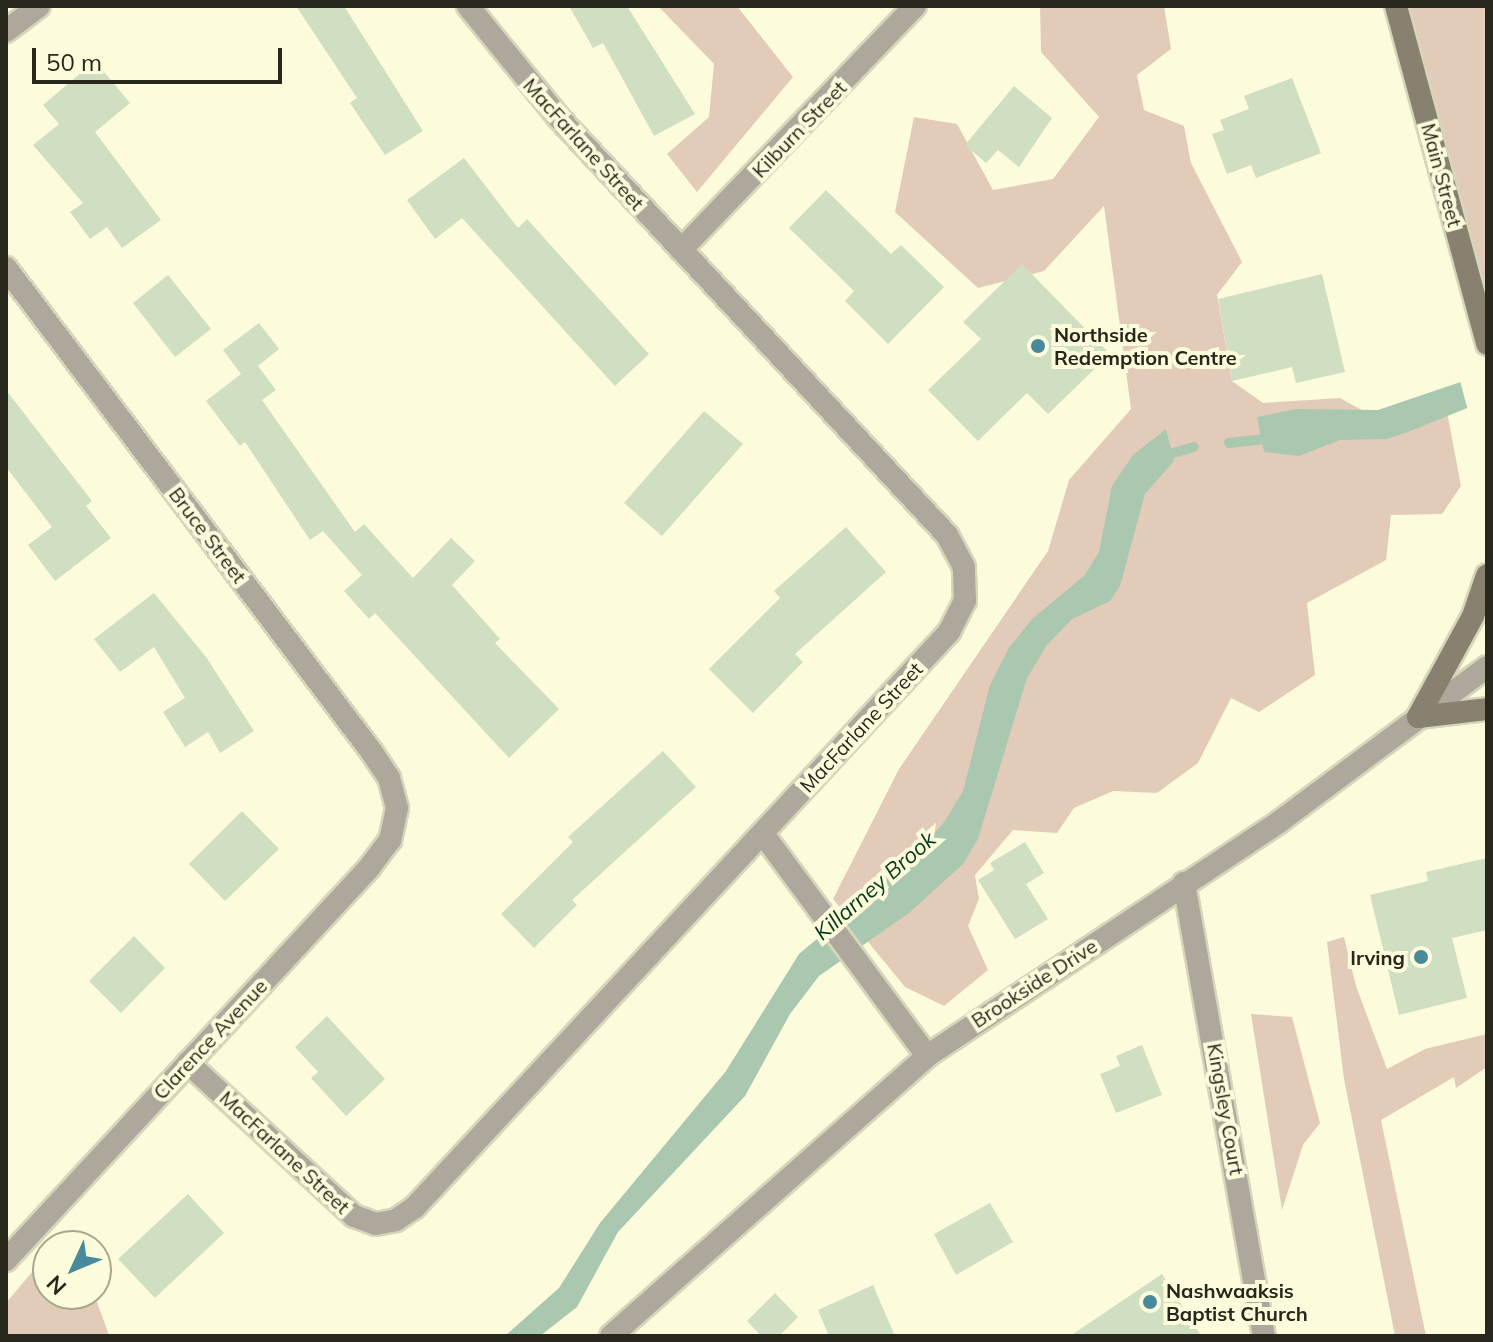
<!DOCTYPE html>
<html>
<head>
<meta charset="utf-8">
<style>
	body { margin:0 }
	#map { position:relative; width:1493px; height:1342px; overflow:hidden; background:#fcfcdd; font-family:Mulish,sans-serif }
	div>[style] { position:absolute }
	.green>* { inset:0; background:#e2ccb9 }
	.water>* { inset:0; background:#aac7af }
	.pier>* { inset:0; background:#fcfcdd }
	.stream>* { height:10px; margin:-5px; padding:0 5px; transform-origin:5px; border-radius:5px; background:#aac7af }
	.building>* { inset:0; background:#d0dec2 }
	.roads { filter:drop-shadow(2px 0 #d6d6ba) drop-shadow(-2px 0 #d6d6ba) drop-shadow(0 2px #d6d6ba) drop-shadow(0 -2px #d6d6ba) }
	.minor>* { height:22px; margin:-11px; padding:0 11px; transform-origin:11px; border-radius:11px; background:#aea89c }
	.tertiary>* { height:22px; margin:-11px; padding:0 11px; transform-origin:11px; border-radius:11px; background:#aea89c }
	.secondary>* { height:22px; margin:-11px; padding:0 11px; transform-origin:11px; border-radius:11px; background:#898170 }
	.dots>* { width:22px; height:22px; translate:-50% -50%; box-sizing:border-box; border:4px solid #fcfcdd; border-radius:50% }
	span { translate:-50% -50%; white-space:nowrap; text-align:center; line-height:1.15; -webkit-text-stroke:8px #fcfcdd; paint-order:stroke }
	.street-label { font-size:20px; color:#27271b }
	.poi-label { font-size:20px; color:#27271b; font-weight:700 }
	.left { translate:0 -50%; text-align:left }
	.right { translate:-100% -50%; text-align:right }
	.water-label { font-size:22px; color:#073a1b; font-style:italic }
	.frame { position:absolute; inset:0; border:8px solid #27271b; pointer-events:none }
	.north { position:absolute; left:32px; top:1230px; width:80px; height:80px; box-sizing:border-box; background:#fcfcdd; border:2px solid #a7a78f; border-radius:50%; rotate:226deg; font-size:22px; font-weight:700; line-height:32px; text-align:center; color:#27271b }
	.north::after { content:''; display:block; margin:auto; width:28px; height:36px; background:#488a9c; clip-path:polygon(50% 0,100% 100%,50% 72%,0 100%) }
	.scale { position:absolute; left:32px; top:48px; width:250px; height:36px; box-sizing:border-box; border:4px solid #27271b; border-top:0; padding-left:10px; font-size:24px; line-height:28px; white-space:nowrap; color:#27271b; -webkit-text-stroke:6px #fcfcdd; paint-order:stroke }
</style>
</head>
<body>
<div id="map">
	<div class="green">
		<i style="clip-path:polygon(658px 6px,737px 6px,793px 77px,697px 192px,667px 154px,709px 117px,714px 64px)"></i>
		<i style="clip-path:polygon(1040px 6px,1164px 6px,1171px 49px,1137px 75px,1144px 110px,1184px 126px,1191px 163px,1242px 262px,1217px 295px,1232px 381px,1263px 403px,1340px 398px,1387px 424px,1445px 401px,1461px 486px,1442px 514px,1391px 515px,1386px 560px,1307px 603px,1315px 675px,1259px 712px,1231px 698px,1198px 763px,1157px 793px,1113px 791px,1074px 808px,1057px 833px,1013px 830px,975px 875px,979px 899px,968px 926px,988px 970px,944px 1006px,905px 987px,833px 899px,899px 769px,1048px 551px,1069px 480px,1131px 409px,1104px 206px,1044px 271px,978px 288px,895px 212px,914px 117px,957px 124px,993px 190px,1053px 179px,1099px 117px,1041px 52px)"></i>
		<i style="clip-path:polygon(1397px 6px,1487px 6px,1487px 344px)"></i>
		<i style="clip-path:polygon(1344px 937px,1356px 986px,1387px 1069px,1425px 1049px,1487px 1034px,1487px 1067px,1456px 1088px,1454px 1077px,1381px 1120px,1426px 1336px,1395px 1336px,1344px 1079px,1327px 942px)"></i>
		<i style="clip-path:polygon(1251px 1014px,1292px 1017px,1320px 1123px,1303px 1145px,1282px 1210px)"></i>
		<i style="clip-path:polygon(48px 1253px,48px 1294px,94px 1294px,109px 1335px,6px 1336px,6px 1303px)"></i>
	</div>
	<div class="water">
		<i style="clip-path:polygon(1487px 373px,1487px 400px,1413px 430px,1387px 439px,1340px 440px,1299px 456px,1264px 452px,1257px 417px,1296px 409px,1378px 410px)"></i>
		<i style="clip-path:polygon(1166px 429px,1174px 461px,1145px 494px,1120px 586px,1110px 601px,1072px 619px,1047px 645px,1027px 678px,978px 839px,963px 864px,909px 913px,819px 976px,790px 1014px,745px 1096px,618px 1232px,577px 1307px,540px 1336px,505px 1336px,559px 1288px,600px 1223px,726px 1071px,799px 954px,915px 856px,945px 821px,963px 791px,990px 685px,1009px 648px,1032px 619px,1085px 575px,1099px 552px,1112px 486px,1133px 455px)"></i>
	</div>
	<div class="pier">
		<i style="clip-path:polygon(1487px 369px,1487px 404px,1468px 411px,1459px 377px)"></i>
	</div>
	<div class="stream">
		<i style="left:1229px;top:443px;width:45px;rotate:-6.3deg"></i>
		<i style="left:1166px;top:455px;width:29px;rotate:-16deg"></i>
	</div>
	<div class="building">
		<i style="clip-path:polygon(296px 6px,344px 6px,423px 131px,385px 155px,350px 103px,357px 98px)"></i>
		<i style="clip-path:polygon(569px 6px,627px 6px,695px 114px,654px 136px,603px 43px,593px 48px)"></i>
		<i style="clip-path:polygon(95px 61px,130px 103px,95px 132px,161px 220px,122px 248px,107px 227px,90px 239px,70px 212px,83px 203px,33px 145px,59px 124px,43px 105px)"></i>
		<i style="clip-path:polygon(1292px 78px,1321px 153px,1256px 178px,1251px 165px,1227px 174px,1212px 134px,1224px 130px,1220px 120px,1249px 109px,1244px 96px)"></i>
		<i style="clip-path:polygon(1014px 86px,1052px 118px,1019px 167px,998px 150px,986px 163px,965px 145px)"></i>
		<i style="clip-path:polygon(464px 158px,518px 228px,527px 219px,649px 354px,615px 386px,462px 218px,435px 239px,407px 200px)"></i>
		<i style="clip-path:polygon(826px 190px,891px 254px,901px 245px,944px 287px,888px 344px,845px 301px,854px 291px,789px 228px)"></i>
		<i style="clip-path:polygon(1022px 264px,1110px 354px,1048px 414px,1027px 393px,978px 441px,928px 390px,981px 339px,963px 322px)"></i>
		<i style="clip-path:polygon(1322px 274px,1345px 372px,1296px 383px,1292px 367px,1232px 381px,1218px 299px)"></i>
		<i style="clip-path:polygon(168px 275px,211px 329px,175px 357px,133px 303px)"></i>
		<i style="clip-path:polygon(259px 323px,279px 349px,258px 366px,276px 390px,262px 400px,355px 532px,364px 524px,413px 578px,451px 538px,475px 561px,452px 585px,500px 639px,495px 643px,559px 709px,509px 758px,375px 613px,369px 619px,344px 591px,362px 575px,323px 531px,310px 540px,245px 442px,240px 446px,206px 401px,241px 374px,223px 350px)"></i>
		<i style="clip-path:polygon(6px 390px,92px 501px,86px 506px,111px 538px,55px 581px,28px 545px,52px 527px,6px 467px)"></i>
		<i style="clip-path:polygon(704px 411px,743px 444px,662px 536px,624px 503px)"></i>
		<i style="clip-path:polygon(846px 527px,886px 572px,795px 654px,803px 662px,753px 713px,709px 669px,780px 598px,774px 591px)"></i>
		<i style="clip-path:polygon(154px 593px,206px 657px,254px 731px,220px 753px,208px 732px,185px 747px,163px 712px,185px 698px,154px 647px,120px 672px,94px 639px)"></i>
		<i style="clip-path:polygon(663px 751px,696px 787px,572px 900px,577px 905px,534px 948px,501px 914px,573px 842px,568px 837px)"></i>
		<i style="clip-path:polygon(242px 811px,279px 849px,225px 901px,189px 864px)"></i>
		<i style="clip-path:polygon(1025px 842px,1044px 873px,1026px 884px,1048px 919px,1015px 939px,978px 880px,994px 870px,990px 863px)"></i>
		<i style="clip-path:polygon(1487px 858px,1487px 930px,1452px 938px,1467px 998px,1399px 1015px,1370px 895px,1428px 881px,1426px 872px)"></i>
		<i style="clip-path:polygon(134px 936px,165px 968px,121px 1013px,89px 981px)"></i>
		<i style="clip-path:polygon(327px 1016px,385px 1079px,346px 1116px,311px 1078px,318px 1072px,295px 1047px)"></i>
		<i style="clip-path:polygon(1142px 1045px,1162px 1095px,1116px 1113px,1100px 1074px,1120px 1066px,1116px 1056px)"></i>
		<i style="clip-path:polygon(188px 1194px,224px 1233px,155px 1298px,118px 1259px)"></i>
		<i style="clip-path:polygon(990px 1203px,1013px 1242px,956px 1275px,934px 1234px)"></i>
		<i style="clip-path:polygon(1162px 1274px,1201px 1336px,1070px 1336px)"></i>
		<i style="clip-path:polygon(873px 1285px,895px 1336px,829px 1336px,818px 1310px)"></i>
		<i style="clip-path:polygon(775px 1293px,798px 1317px,779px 1336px,761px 1336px,747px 1321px)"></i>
	</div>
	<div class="roads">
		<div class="minor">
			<i style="left:6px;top:31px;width:41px;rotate:-37.1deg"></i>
			<i style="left:681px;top:250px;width:338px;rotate:-46.2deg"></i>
			<i style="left:6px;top:268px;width:605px;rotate:52.92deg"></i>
			<i style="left:371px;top:751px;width:32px;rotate:56deg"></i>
			<i style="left:389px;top:778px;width:31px;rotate:75deg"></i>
			<i style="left:397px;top:808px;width:33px;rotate:102deg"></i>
			<i style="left:390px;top:840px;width:34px;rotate:127deg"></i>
			<i style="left:370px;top:867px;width:536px;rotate:132.81deg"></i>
			<i style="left:763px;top:834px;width:276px;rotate:53.5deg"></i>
			<i style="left:1184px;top:883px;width:460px;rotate:80deg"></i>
			<i style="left:188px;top:1063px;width:226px;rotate:42.7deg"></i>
			<i style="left:354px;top:1216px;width:23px;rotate:20deg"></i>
			<i style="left:376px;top:1224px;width:20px;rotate:-11deg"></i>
			<i style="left:396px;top:1220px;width:22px;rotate:-34deg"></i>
			<i style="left:414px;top:1208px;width:786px;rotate:-47.11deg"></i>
			<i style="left:949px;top:632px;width:35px;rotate:-63deg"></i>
			<i style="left:965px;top:601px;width:34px;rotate:-92deg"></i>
			<i style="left:964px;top:567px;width:36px;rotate:-118deg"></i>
			<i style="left:947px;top:535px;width:570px;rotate:-132.94deg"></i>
			<i style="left:559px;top:118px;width:144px;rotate:-129.1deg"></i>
		</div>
		<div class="tertiary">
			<i style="left:611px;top:1336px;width:422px;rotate:-41.5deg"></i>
			<i style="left:927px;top:1056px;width:423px;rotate:-33.6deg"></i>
			<i style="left:1279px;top:822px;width:259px;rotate:-36.7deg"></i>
		</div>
		<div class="secondary">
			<i style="left:1396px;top:6px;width:350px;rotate:74.9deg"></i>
			<i style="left:1418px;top:717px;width:115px;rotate:-61.4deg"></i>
			<i style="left:1473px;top:616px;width:43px;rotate:-71.1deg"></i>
			<i style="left:1418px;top:717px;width:69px;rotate:-6.6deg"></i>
		</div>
	</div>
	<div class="dots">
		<i style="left:1038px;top:346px;background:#488a9c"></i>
		<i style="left:1421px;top:957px;background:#488a9c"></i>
		<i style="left:1150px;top:1302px;background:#488a9c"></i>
	</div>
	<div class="street-label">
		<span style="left:799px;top:129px;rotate:-46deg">Kilburn Street</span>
		<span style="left:584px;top:144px;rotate:48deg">MacFarlane Street</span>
		<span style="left:1442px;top:175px;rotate:75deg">Main Street</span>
		<span style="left:208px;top:535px;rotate:53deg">Bruce Street</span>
		<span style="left:861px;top:727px;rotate:-47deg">MacFarlane Street</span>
		<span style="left:1034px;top:983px;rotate:-33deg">Brookside Drive</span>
		<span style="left:210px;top:1039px;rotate:-47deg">Clarence Avenue</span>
		<span style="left:1226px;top:1109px;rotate:80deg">Kingsley Court</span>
		<span style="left:285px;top:1152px;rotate:43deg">MacFarlane Street</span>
	</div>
	<div class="poi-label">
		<span class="left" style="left:1054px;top:346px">Northside<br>Redemption Centre</span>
		<span class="right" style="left:1405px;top:957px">Irving</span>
		<span class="left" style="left:1166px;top:1302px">Nashwaaksis<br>Baptist Church</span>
	</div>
	<div class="water-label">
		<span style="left:875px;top:886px;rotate:-41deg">Killarney Brook</span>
	</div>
	<div class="frame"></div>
	<div class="north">N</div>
	<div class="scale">50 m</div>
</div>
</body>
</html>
